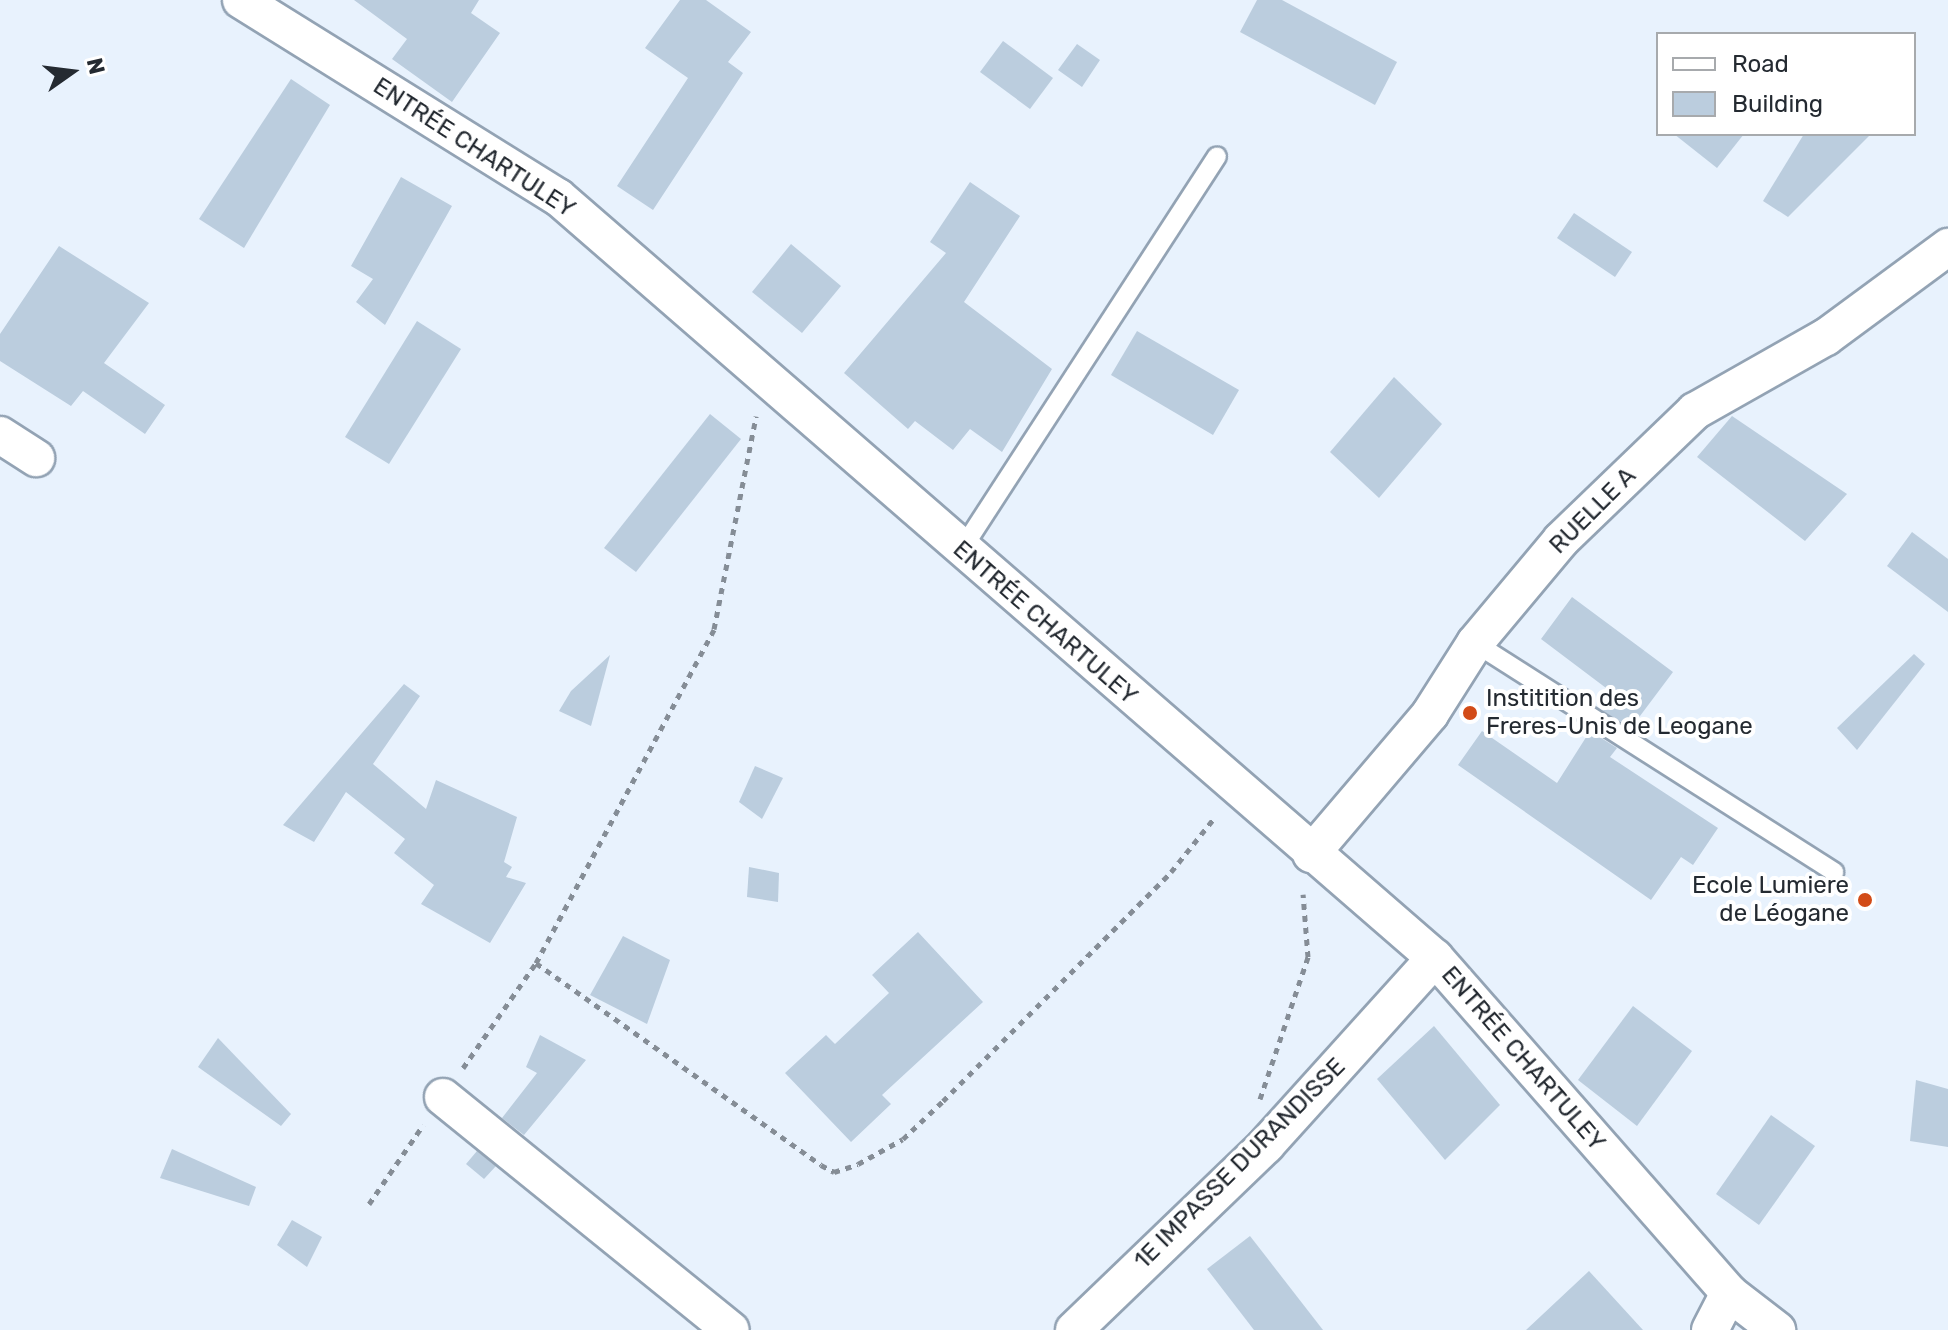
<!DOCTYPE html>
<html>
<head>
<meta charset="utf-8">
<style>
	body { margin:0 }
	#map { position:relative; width:1948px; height:1330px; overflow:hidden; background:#e8f2fd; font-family:Rubik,sans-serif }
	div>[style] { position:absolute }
	.building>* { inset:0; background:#bbcdde }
	.path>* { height:5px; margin-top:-2.5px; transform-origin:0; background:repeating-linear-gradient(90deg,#858d96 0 6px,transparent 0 12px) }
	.roads { filter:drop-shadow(2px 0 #93a3b4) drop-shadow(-2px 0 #93a3b4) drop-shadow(0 2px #93a3b4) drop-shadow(0 -2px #93a3b4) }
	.lane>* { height:18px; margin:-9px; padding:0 9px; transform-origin:9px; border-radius:9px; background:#fff }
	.street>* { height:36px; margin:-18px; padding:0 18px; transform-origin:18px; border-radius:18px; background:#fff }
	.dots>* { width:22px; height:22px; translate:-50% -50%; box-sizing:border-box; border:4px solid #fff; border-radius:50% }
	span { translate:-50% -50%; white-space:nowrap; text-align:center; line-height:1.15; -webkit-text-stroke:8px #fff; paint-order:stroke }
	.street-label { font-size:24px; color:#242a31 }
	.poi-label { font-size:24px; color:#242a31 }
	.left { translate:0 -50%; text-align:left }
	.right { translate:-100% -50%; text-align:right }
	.legend { position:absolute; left:1656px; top:32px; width:260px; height:104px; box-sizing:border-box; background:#fff; border:2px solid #a7aaad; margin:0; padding:10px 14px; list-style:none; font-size:24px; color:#242a31 }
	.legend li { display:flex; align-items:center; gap:16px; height:40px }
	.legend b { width:40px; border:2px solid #a7aaad }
	.north { position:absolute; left:32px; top:32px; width:80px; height:80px; -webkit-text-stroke:6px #fff; paint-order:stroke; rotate:76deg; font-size:22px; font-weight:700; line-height:32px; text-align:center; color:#242a31 }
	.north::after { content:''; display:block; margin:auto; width:28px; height:36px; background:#242a31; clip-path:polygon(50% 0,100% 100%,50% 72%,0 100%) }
</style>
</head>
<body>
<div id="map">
	<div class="building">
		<i style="clip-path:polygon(354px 0,479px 0,471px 13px,500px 33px,452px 102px,392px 59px,407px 39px)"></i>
		<i style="clip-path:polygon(680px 0,706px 0,751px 32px,728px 62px,743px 73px,653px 210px,617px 186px,688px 78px,645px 48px)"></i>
		<i style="clip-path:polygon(1257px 0,1282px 0,1397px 62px,1375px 105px,1240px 32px)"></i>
		<i style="clip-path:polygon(1003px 41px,1053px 78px,1030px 109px,980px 72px)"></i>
		<i style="clip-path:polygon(1077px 44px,1100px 60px,1082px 87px,1058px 70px)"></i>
		<i style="clip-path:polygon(291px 79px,330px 105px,244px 248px,199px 219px)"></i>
		<i style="clip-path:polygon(1674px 134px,1744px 134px,1717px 168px)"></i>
		<i style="clip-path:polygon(1804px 134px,1871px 134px,1788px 217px,1763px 201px)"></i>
		<i style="clip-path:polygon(401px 177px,452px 206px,385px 325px,356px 302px,373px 279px,351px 266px)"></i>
		<i style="clip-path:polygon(970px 182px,1020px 216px,964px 302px,1052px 369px,1002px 452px,970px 429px,953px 450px,915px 421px,908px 429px,844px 373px,946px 253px,930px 242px)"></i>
		<i style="clip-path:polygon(1574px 213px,1632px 252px,1615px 277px,1557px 238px)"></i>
		<i style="clip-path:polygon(791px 244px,841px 286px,802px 333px,752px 292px)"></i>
		<i style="clip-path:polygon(59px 246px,149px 303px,104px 363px,165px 405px,145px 434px,83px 391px,71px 406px,0 361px,0 334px)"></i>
		<i style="clip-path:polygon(417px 321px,461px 349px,389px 464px,345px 437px)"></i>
		<i style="clip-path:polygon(1137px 331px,1239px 390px,1213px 435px,1111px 375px)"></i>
		<i style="clip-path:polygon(1394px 377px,1442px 424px,1379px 498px,1330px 452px)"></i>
		<i style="clip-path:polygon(710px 414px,741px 439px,636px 572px,604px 548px)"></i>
		<i style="clip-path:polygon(1732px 416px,1847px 494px,1805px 541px,1697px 457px)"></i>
		<i style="clip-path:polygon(1912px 532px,1948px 559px,1948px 612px,1887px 566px)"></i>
		<i style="clip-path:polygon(1572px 597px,1673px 672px,1631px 728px,1603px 711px,1614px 694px,1541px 639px)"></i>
		<i style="clip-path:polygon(1914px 654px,1925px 664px,1857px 750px,1837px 728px)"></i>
		<i style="clip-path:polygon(610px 655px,591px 726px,559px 711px,571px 691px)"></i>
		<i style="clip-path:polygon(404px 684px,420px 696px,373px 764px,426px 809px,436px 780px,517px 817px,504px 862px,512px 867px,506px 877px,526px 883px,490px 943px,421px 904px,434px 885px,394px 853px,405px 839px,346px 792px,314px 842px,283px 825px)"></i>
		<i style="clip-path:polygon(1482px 731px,1557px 783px,1590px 731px,1617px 748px,1610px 757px,1718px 828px,1693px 865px,1681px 857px,1651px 900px,1458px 765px)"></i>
		<i style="clip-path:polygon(755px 766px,783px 778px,762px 819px,739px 802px)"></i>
		<i style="clip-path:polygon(749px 867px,779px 873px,778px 902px,747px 897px)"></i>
		<i style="clip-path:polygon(918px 932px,983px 1002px,882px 1095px,891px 1104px,851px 1142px,785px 1073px,826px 1035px,835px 1044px,889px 993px,872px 975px)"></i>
		<i style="clip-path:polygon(623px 936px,670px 960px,647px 1024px,590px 995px)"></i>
		<i style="clip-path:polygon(1633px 1006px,1692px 1051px,1637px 1126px,1578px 1080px)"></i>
		<i style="clip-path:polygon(1434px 1026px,1500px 1105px,1445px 1160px,1377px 1079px)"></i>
		<i style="clip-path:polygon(540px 1035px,586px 1060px,524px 1135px,502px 1118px,537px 1073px,526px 1067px)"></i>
		<i style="clip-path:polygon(218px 1038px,291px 1114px,281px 1126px,198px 1067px)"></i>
		<i style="clip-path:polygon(1916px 1080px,1948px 1089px,1948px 1147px,1910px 1141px)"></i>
		<i style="clip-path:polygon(1771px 1115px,1815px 1146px,1759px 1225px,1716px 1194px)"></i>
		<i style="clip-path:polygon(172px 1149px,256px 1187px,249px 1206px,160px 1178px)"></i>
		<i style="clip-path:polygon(477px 1151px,496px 1166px,484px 1179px,466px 1164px)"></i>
		<i style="clip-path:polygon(292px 1220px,322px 1237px,307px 1267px,277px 1245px)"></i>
		<i style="clip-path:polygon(1250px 1236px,1323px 1330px,1254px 1330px,1207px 1269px)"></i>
		<i style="clip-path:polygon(1589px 1271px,1643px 1330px,1526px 1330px)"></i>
	</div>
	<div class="path">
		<i style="left:536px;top:963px;width:378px;rotate:-61.9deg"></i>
		<i style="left:714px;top:629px;width:217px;rotate:-78.8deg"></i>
		<i style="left:463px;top:1068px;width:128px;rotate:-55.2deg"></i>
		<i style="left:536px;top:963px;width:349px;rotate:35.3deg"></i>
		<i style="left:821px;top:1165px;width:15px;rotate:28deg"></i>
		<i style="left:834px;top:1172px;width:25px;rotate:-18deg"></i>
		<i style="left:858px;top:1164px;width:51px;rotate:-29.1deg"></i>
		<i style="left:903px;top:1139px;width:55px;rotate:-43.5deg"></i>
		<i style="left:943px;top:1101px;width:323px;rotate:-45.1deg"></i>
		<i style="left:1171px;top:872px;width:70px;rotate:-51.3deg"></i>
		<i style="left:1260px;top:1099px;width:150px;rotate:-71.3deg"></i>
		<i style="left:1308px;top:957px;width:63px;rotate:-94.5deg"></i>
		<i style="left:369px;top:1204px;width:96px;rotate:-55.6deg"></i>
	</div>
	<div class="roads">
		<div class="lane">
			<i style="left:962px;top:549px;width:468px;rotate:-57deg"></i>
			<i style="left:1475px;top:643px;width:426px;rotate:32.5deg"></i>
		</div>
		<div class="street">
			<i style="left:241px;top:0;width:373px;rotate:31.9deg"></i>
			<i style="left:558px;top:197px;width:1161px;rotate:40.95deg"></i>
			<i style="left:1435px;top:958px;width:446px;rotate:48.7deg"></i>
			<i style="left:1729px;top:1293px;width:61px;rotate:37.6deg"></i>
			<i style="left:0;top:435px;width:43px;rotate:32.6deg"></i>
			<i style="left:1311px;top:854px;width:184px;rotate:-49.6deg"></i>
			<i style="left:1430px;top:714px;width:84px;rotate:-57.6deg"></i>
			<i style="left:1475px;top:643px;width:134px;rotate:-50.1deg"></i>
			<i style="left:1561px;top:540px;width:186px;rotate:-43.9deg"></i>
			<i style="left:1695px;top:411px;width:150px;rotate:-29.5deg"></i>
			<i style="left:1826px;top:337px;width:152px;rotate:-36.4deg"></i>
			<i style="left:443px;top:1097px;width:370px;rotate:39deg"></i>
			<i style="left:1074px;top:1330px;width:267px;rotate:-43.9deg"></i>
			<i style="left:1266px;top:1145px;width:252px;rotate:-47.9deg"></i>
			<i style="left:1710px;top:1330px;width:42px;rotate:-62.8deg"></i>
		</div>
	</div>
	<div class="dots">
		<i style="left:1470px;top:713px;background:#d24b17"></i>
		<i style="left:1865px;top:900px;background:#d24b17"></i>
	</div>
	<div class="street-label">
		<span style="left:474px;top:148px;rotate:33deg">ENTRÉE CHARTULEY</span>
		<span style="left:1593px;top:511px;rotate:-45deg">RUELLE A</span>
		<span style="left:1045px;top:623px;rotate:41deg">ENTRÉE CHARTULEY</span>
		<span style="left:1523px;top:1059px;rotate:49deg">ENTRÉE CHARTULEY</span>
		<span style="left:1240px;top:1164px;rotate:-45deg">1E IMPASSE DURANDISSE</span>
	</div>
	<div class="poi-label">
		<span class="left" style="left:1486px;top:713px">Institition des<br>Freres-Unis de Leogane</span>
		<span class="right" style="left:1849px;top:900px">Ecole Lumiere<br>de Léogane</span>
	</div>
	<ul class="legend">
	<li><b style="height:10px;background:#fff"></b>Road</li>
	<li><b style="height:22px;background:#bbcdde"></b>Building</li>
	</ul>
	<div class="north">N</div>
</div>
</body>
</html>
